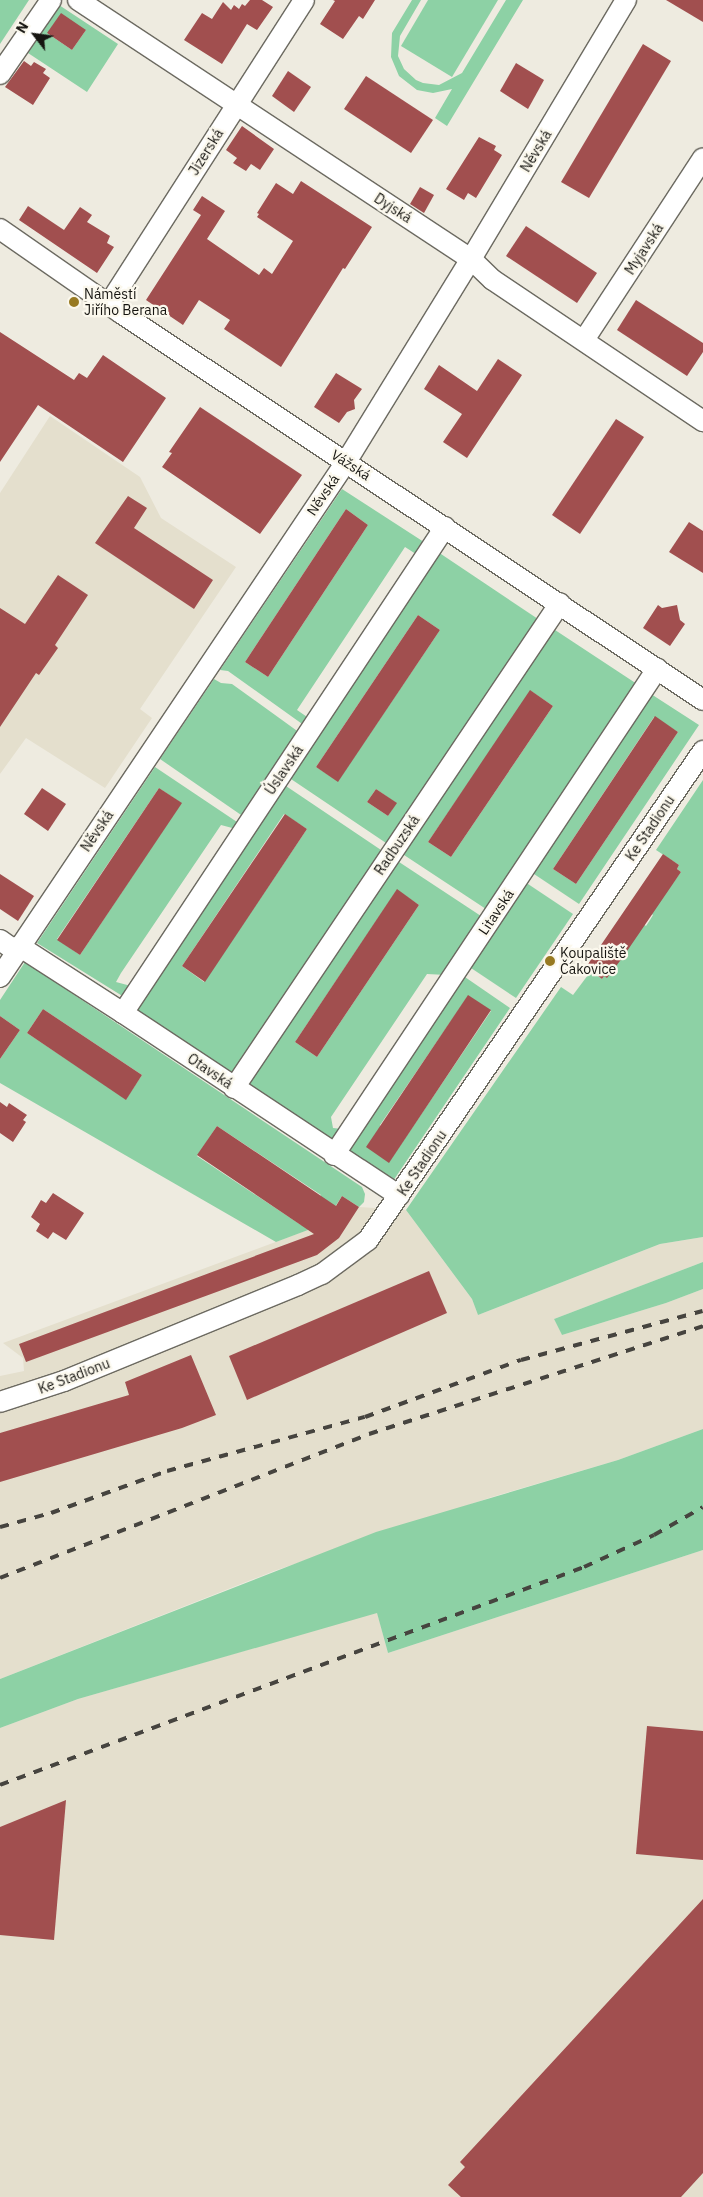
<!DOCTYPE html>
<html>
<head>
<meta charset="utf-8">
<style>
	body { margin:0 }
	#map { position:relative; width:703px; height:2197px; overflow:hidden; background:#eeebe0; font-family:"IBM Plex Sans",sans-serif }
	div>[style] { position:absolute }
	.built>* { inset:0; background:#e4dfcd }
	.green>* { inset:0; background:#8dd1a5 }
	.building>* { inset:0; background:#a14f4f }
	.roads { filter:drop-shadow(1px 0 #6c6a61) drop-shadow(-1px 0 #6c6a61) drop-shadow(0 1px #6c6a61) drop-shadow(0 -1px #6c6a61) }
	.street>* { height:20px; margin:-10px; padding:0 10px; transform-origin:10px; border-radius:10px; background:#fff }
	.rail>* { height:4px; margin-top:-2px; transform-origin:0; background:repeating-linear-gradient(90deg,#46443f 0 9px,transparent 0 18px) }
	.dots>* { width:14px; height:14px; translate:-50% -50%; box-sizing:border-box; border:2px solid #fbf8ed; border-radius:50% }
	span { translate:-50% -50%; white-space:nowrap; text-align:center; line-height:1.15; -webkit-text-stroke:4.5px #fbf8ed; paint-order:stroke }
	.street-label { font-size:14px; color:#161511 }
	.poi-label { font-size:14px; color:#161511 }
	.left { translate:0 -50%; text-align:left }
	.north { position:absolute; left:10px; top:10px; width:50px; height:50px; -webkit-text-stroke:4px #fbf8ed; paint-order:stroke; rotate:300deg; font-size:14px; font-weight:700; line-height:20px; text-align:center; color:#161511 }
	.north::after { content:''; display:block; margin:auto; width:18px; height:22px; background:#161511; clip-path:polygon(50% 0,100% 100%,50% 72%,0 100%) }
</style>
</head>
<body>
<div id="map">
	<div class="built">
		<i style="clip-path:polygon(50px 416px,140px 477px,161px 518px,236px 567px,140px 709px,152px 718px,105px 788px,26px 738px,0 774px,0 493px)"></i>
		<i style="clip-path:polygon(342px 1196px,359px 1207px,406px 1210px,472px 1299px,478px 1315px,660px 1244px,703px 1237px,703px 1262px,554px 1319px,562px 1335px,666px 1303px,703px 1289px,703px 1429px,618px 1460px,492px 1497px,274px 1571px,0 1679px,0 1376px,24px 1371px,23px 1358px,3px 1343px,324px 1224px)"></i>
		<i style="clip-path:polygon(703px 1550px,703px 2197px,0 2197px,0 1728px,78px 1699px,377px 1612px,388px 1653px)"></i>
	</div>
	<div class="green">
		<i style="clip-path:polygon(0 0,29px 0,0 44px)"></i>
		<i style="clip-path:polygon(412px 0,421px 0,400px 36px,398px 56px,404px 69px,416px 80px,423px 83px,439px 85px,462px 73px,506px 0,523px 0,447px 126px,435px 118px,452px 89px,433px 93px,417px 90px,399px 76px,391px 57px,392px 33px)"></i>
		<i style="clip-path:polygon(428px 0,498px 0,452px 77px,401px 46px)"></i>
		<i style="clip-path:polygon(evenodd,59px 5px,118px 44px,87px 92px,28px 53px,59px 5px,86px 30px,72px 50px,47px 33px,86px 30px)"></i>
		<i style="clip-path:polygon(evenodd,342px 489px,427px 544px,419px 556px,405px 547px,297px 710px,310px 719px,305px 726px,228px 671px,220px 670px,342px 489px,346px 509px,368px 525px,268px 677px,245px 662px,346px 509px)"></i>
		<i style="clip-path:polygon(evenodd,438px 552px,541px 621px,389px 845px,288px 777px,438px 552px,418px 615px,440px 630px,338px 781px,316px 767px,418px 615px,438px 552px,376px 789px,396px 803px,388px 816px,367px 802px,376px 789px)"></i>
		<i style="clip-path:polygon(evenodd,552px 628px,640px 686px,489px 911px,401px 853px,552px 628px,531px 691px,553px 706px,451px 857px,428px 842px,531px 691px)"></i>
		<i style="clip-path:polygon(214px 679px,221px 683px,232px 684px,300px 733px,244px 817px,160px 759px)"></i>
		<i style="clip-path:polygon(evenodd,651px 694px,699px 725px,579px 904px,531px 872px,651px 694px,654px 717px,678px 732px,576px 884px,553px 869px,654px 717px)"></i>
		<i style="clip-path:polygon(evenodd,155px 767px,240px 824px,236px 829px,221px 825px,121px 973px,116px 982px,131px 986px,124px 997px,37px 943px,155px 767px,159px 788px,181px 803px,80px 955px,57px 939px,159px 788px)"></i>
		<i style="clip-path:polygon(703px 780px,703px 1237px,660px 1244px,478px 1315px,472px 1299px,406px 1210px,561px 987px,573px 995px,591px 971px,602px 979px,640px 922px,646px 926px,650px 920px,653px 915px,648px 911px,667px 891px,681px 872px,677px 869px,679px 865px,656px 850px)"></i>
		<i style="clip-path:polygon(evenodd,283px 784px,384px 852px,235px 1071px,231px 1072px,133px 1008px,283px 784px,284px 814px,307px 829px,204px 982px,182px 966px,284px 814px)"></i>
		<i style="clip-path:polygon(evenodd,396px 860px,484px 918px,446px 975px,427px 974px,331px 1117px,333px 1128px,342px 1129px,337px 1136px,330px 1139px,247px 1083px,396px 860px,397px 890px,419px 905px,317px 1057px,295px 1042px,397px 890px)"></i>
		<i style="clip-path:polygon(525px 882px,573px 914px,516px 998px,468px 966px)"></i>
		<i style="clip-path:polygon(evenodd,25px 962px,362px 1187px,365px 1194px,364px 1202px,359px 1207px,342px 1196px,324px 1224px,276px 1242px,0 1083px,0 1059px,20px 1030px,0 1016px,0 1000px,25px 962px,43px 1009px,142px 1075px,126px 1099px,27px 1033px,43px 1009px,25px 962px,217px 1126px,321px 1195px,301px 1225px,197px 1156px,217px 1126px)"></i>
		<i style="clip-path:polygon(evenodd,462px 975px,510px 1008px,393px 1181px,346px 1149px,462px 975px,468px 996px,491px 1011px,389px 1162px,380px 1125px,468px 996px)"></i>
		<i style="clip-path:polygon(703px 1262px,703px 1289px,666px 1303px,562px 1335px,554px 1319px)"></i>
		<i style="clip-path:polygon(703px 1429px,703px 1550px,388px 1653px,377px 1613px,78px 1699px,0 1728px,0 1679px,376px 1532px,618px 1460px)"></i>
	</div>
	<div class="building">
		<i style="clip-path:polygon(250px 0,262px 0,273px 7px,257px 30px,247px 24px,222px 64px,184px 40px,202px 13px,212px 19px,223px 2px,231px 10px,234px 5px,239px 9px,242px 4px,245px 6px)"></i>
		<i style="clip-path:polygon(333px 0,375px 0,363px 19px,359px 16px,343px 39px,320px 24px,335px 1px)"></i>
		<i style="clip-path:polygon(666px 0,703px 0,703px 22px)"></i>
		<i style="clip-path:polygon(61px 13px,86px 30px,72px 50px,47px 33px)"></i>
		<i style="clip-path:polygon(643px 44px,671px 61px,589px 198px,561px 182px)"></i>
		<i style="clip-path:polygon(24px 61px,31px 66px,34px 62px,46px 69px,43px 73px,50px 78px,33px 105px,5px 87px)"></i>
		<i style="clip-path:polygon(516px 63px,544px 80px,528px 109px,500px 91px)"></i>
		<i style="clip-path:polygon(288px 71px,311px 87px,294px 112px,272px 96px)"></i>
		<i style="clip-path:polygon(366px 76px,433px 120px,411px 153px,344px 109px)"></i>
		<i style="clip-path:polygon(242px 126px,274px 149px,260px 170px,251px 164px,246px 171px,233px 163px,237px 158px,226px 150px)"></i>
		<i style="clip-path:polygon(479px 137px,496px 146px,494px 150px,502px 155px,476px 198px,468px 193px,464px 200px,446px 189px)"></i>
		<i style="clip-path:polygon(301px 181px,372px 227px,345px 269px,343px 268px,281px 367px,224px 329px,230px 320px,199px 300px,183px 325px,146px 300px,201px 215px,193px 210px,202px 196px,225px 211px,207px 239px,259px 275px,264px 268px,272px 274px,293px 241px,257px 217px,259px 214px,257px 213px,276px 183px,293px 194px)"></i>
		<i style="clip-path:polygon(420px 187px,434px 195px,424px 213px,410px 204px)"></i>
		<i style="clip-path:polygon(28px 206px,64px 230px,80px 207px,92px 215px,87px 222px,110px 236px,107px 243px,114px 247px,97px 273px,19px 220px)"></i>
		<i style="clip-path:polygon(526px 226px,597px 273px,577px 303px,506px 256px)"></i>
		<i style="clip-path:polygon(636px 300px,703px 343px,703px 352px,687px 376px,617px 330px)"></i>
		<i style="clip-path:polygon(0 332px,74px 380px,79px 373px,87px 378px,103px 355px,166px 398px,123px 462px,38px 405px,0 462px)"></i>
		<i style="clip-path:polygon(498px 359px,522px 375px,467px 458px,443px 442px,462px 414px,424px 389px,439px 365px,477px 391px)"></i>
		<i style="clip-path:polygon(336px 373px,362px 389px,354px 400px,355px 409px,347px 412px,339px 423px,314px 407px)"></i>
		<i style="clip-path:polygon(200px 407px,302px 475px,260px 534px,162px 467px,172px 453px,169px 452px)"></i>
		<i style="clip-path:polygon(616px 419px,644px 437px,580px 534px,552px 515px)"></i>
		<i style="clip-path:polygon(128px 496px,147px 508px,134px 528px,213px 580px,194px 609px,95px 543px)"></i>
		<i style="clip-path:polygon(346px 509px,368px 525px,268px 677px,245px 662px)"></i>
		<i style="clip-path:polygon(689px 522px,703px 531px,703px 573px,669px 552px)"></i>
		<i style="clip-path:polygon(58px 575px,88px 595px,55px 645px,58px 648px,39px 675px,36px 673px,0 727px,0 608px,25px 624px)"></i>
		<i style="clip-path:polygon(658px 605px,662px 608px,677px 605px,680px 620px,685px 624px,670px 646px,643px 628px)"></i>
		<i style="clip-path:polygon(418px 615px,440px 630px,338px 782px,316px 767px)"></i>
		<i style="clip-path:polygon(530px 690px,553px 706px,451px 857px,428px 842px)"></i>
		<i style="clip-path:polygon(655px 716px,678px 732px,576px 884px,553px 869px)"></i>
		<i style="clip-path:polygon(42px 788px,66px 804px,48px 831px,24px 814px)"></i>
		<i style="clip-path:polygon(159px 788px,182px 803px,80px 955px,57px 940px)"></i>
		<i style="clip-path:polygon(376px 789px,397px 803px,388px 816px,367px 802px)"></i>
		<i style="clip-path:polygon(285px 814px,307px 829px,205px 982px,182px 966px)"></i>
		<i style="clip-path:polygon(663px 854px,679px 865px,677px 869px,681px 872px,623px 957px,607px 978px,604px 976px,602px 979px,586px 967px)"></i>
		<i style="clip-path:polygon(0 874px,34px 896px,18px 921px,0 909px)"></i>
		<i style="clip-path:polygon(397px 889px,419px 905px,317px 1057px,295px 1042px)"></i>
		<i style="clip-path:polygon(468px 995px,491px 1010px,389px 1163px,366px 1147px)"></i>
		<i style="clip-path:polygon(43px 1009px,142px 1075px,126px 1100px,27px 1033px)"></i>
		<i style="clip-path:polygon(0 1016px,20px 1030px,0 1059px)"></i>
		<i style="clip-path:polygon(0 1102px,7px 1107px,9px 1103px,27px 1115px,23px 1120px,26px 1122px,13px 1142px,0 1133px)"></i>
		<i style="clip-path:polygon(217px 1126px,336px 1206px,342px 1196px,359px 1207px,339px 1238px,317px 1255px,26px 1362px,19px 1344px,314px 1234px,197px 1155px)"></i>
		<i style="clip-path:polygon(53px 1193px,84px 1213px,66px 1240px,53px 1232px,48px 1239px,36px 1231px,40px 1224px,31px 1217px,41px 1200px,46px 1203px)"></i>
		<i style="clip-path:polygon(429px 1271px,447px 1313px,247px 1400px,229px 1356px)"></i>
		<i style="clip-path:polygon(191px 1355px,216px 1415px,182px 1428px,0 1482px,0 1433px,129px 1395px,125px 1382px)"></i>
		<i style="clip-path:polygon(647px 1726px,703px 1731px,703px 1860px,636px 1854px)"></i>
		<i style="clip-path:polygon(66px 1800px,54px 1940px,0 1935px,0 1827px)"></i>
		<i style="clip-path:polygon(703px 1899px,703px 2173px,681px 2197px,461px 2197px,448px 2185px,465px 2167px,460px 2162px)"></i>
	</div>
	<div class="roads">
		<div class="street">
			<i style="left:78px;top:0;width:471px;rotate:33.4deg"></i>
			<i style="left:471px;top:259px;width:30px;rotate:44deg"></i>
			<i style="left:493px;top:280px;width:253px;rotate:33.9deg"></i>
			<i style="left:0;top:74px;width:90px;rotate:-55.4deg"></i>
			<i style="left:0;top:229px;width:147px;rotate:34.8deg"></i>
			<i style="left:121px;top:313px;width:699px;rotate:33.62deg"></i>
			<i style="left:109px;top:304px;width:361px;rotate:-57.3deg"></i>
			<i style="left:584px;top:340px;width:217px;rotate:-56.8deg"></i>
			<i style="left:0;top:940px;width:19px;rotate:35deg"></i>
			<i style="left:19px;top:946px;width:124px;rotate:32.8deg"></i>
			<i style="left:123px;top:1013px;width:331px;rotate:33.5deg"></i>
			<i style="left:0;top:977px;width:620px;rotate:-56.11deg"></i>
			<i style="left:346px;top:462px;width:238px;rotate:-58.4deg"></i>
			<i style="left:471px;top:259px;width:302px;rotate:-59.1deg"></i>
			<i style="left:123px;top:1013px;width:583px;rotate:-56.47deg"></i>
			<i style="left:234px;top:1088px;width:584px;rotate:-56.09deg"></i>
			<i style="left:334px;top:1155px;width:584px;rotate:-56.39deg"></i>
			<i style="left:0;top:1402px;width:67px;rotate:-18.2deg"></i>
			<i style="left:64px;top:1381px;width:253px;rotate:-22.3deg"></i>
			<i style="left:298px;top:1285px;width:26px;rotate:-25deg"></i>
			<i style="left:322px;top:1274px;width:57px;rotate:-36.5deg"></i>
			<i style="left:368px;top:1240px;width:593px;rotate:-55.59deg"></i>
		</div>
	</div>
	<div class="rail">
		<i style="left:0;top:1527px;width:53px;rotate:-15.4deg"></i>
		<i style="left:51px;top:1513px;width:123px;rotate:-19.9deg"></i>
		<i style="left:167px;top:1471px;width:205px;rotate:-15.3deg"></i>
		<i style="left:365px;top:1417px;width:166px;rotate:-20.1deg"></i>
		<i style="left:521px;top:1360px;width:188px;rotate:-15.1deg"></i>
		<i style="left:0;top:1578px;width:396px;rotate:-21.3deg"></i>
		<i style="left:369px;top:1434px;width:351px;rotate:-17.9deg"></i>
		<i style="left:0;top:1785px;width:623px;rotate:-20.47deg"></i>
		<i style="left:584px;top:1567px;width:77px;rotate:-24.6deg"></i>
		<i style="left:654px;top:1535px;width:56px;rotate:-29.7deg"></i>
	</div>
	<div class="dots">
		<i style="left:74px;top:302px;background:#987a22"></i>
		<i style="left:550px;top:961px;background:#987a22"></i>
	</div>
	<div class="street-label">
		<span style="left:536px;top:151px;rotate:-59deg">Něvská</span>
		<span style="left:206px;top:152px;rotate:-58deg">Jizerská</span>
		<span style="left:393px;top:208px;rotate:33deg">Dyjská</span>
		<span style="left:644px;top:249px;rotate:-57deg">Myjavská</span>
		<span style="left:351px;top:465px;rotate:33deg">Vážská</span>
		<span style="left:323px;top:495px;rotate:-56deg">Něvská</span>
		<span style="left:284px;top:770px;rotate:-56deg">Úslavská</span>
		<span style="left:650px;top:828px;rotate:-56deg">Ke Stadionu</span>
		<span style="left:97px;top:831px;rotate:-56deg">Něvská</span>
		<span style="left:397px;top:845px;rotate:-56deg">Radbuzská</span>
		<span style="left:496px;top:912px;rotate:-56deg">Litavská</span>
		<span style="left:210px;top:1071px;rotate:34deg">Otavská</span>
		<span style="left:422px;top:1163px;rotate:-56deg">Ke Stadionu</span>
		<span style="left:74px;top:1376px;rotate:-21deg">Ke Stadionu</span>
	</div>
	<div class="poi-label">
		<span class="left" style="left:84px;top:302px">Náměstí<br>Jiřího Berana</span>
		<span class="left" style="left:560px;top:961px">Koupaliště<br>Čakovice</span>
	</div>
	<div class="north">N</div>
</div>
</body>
</html>
